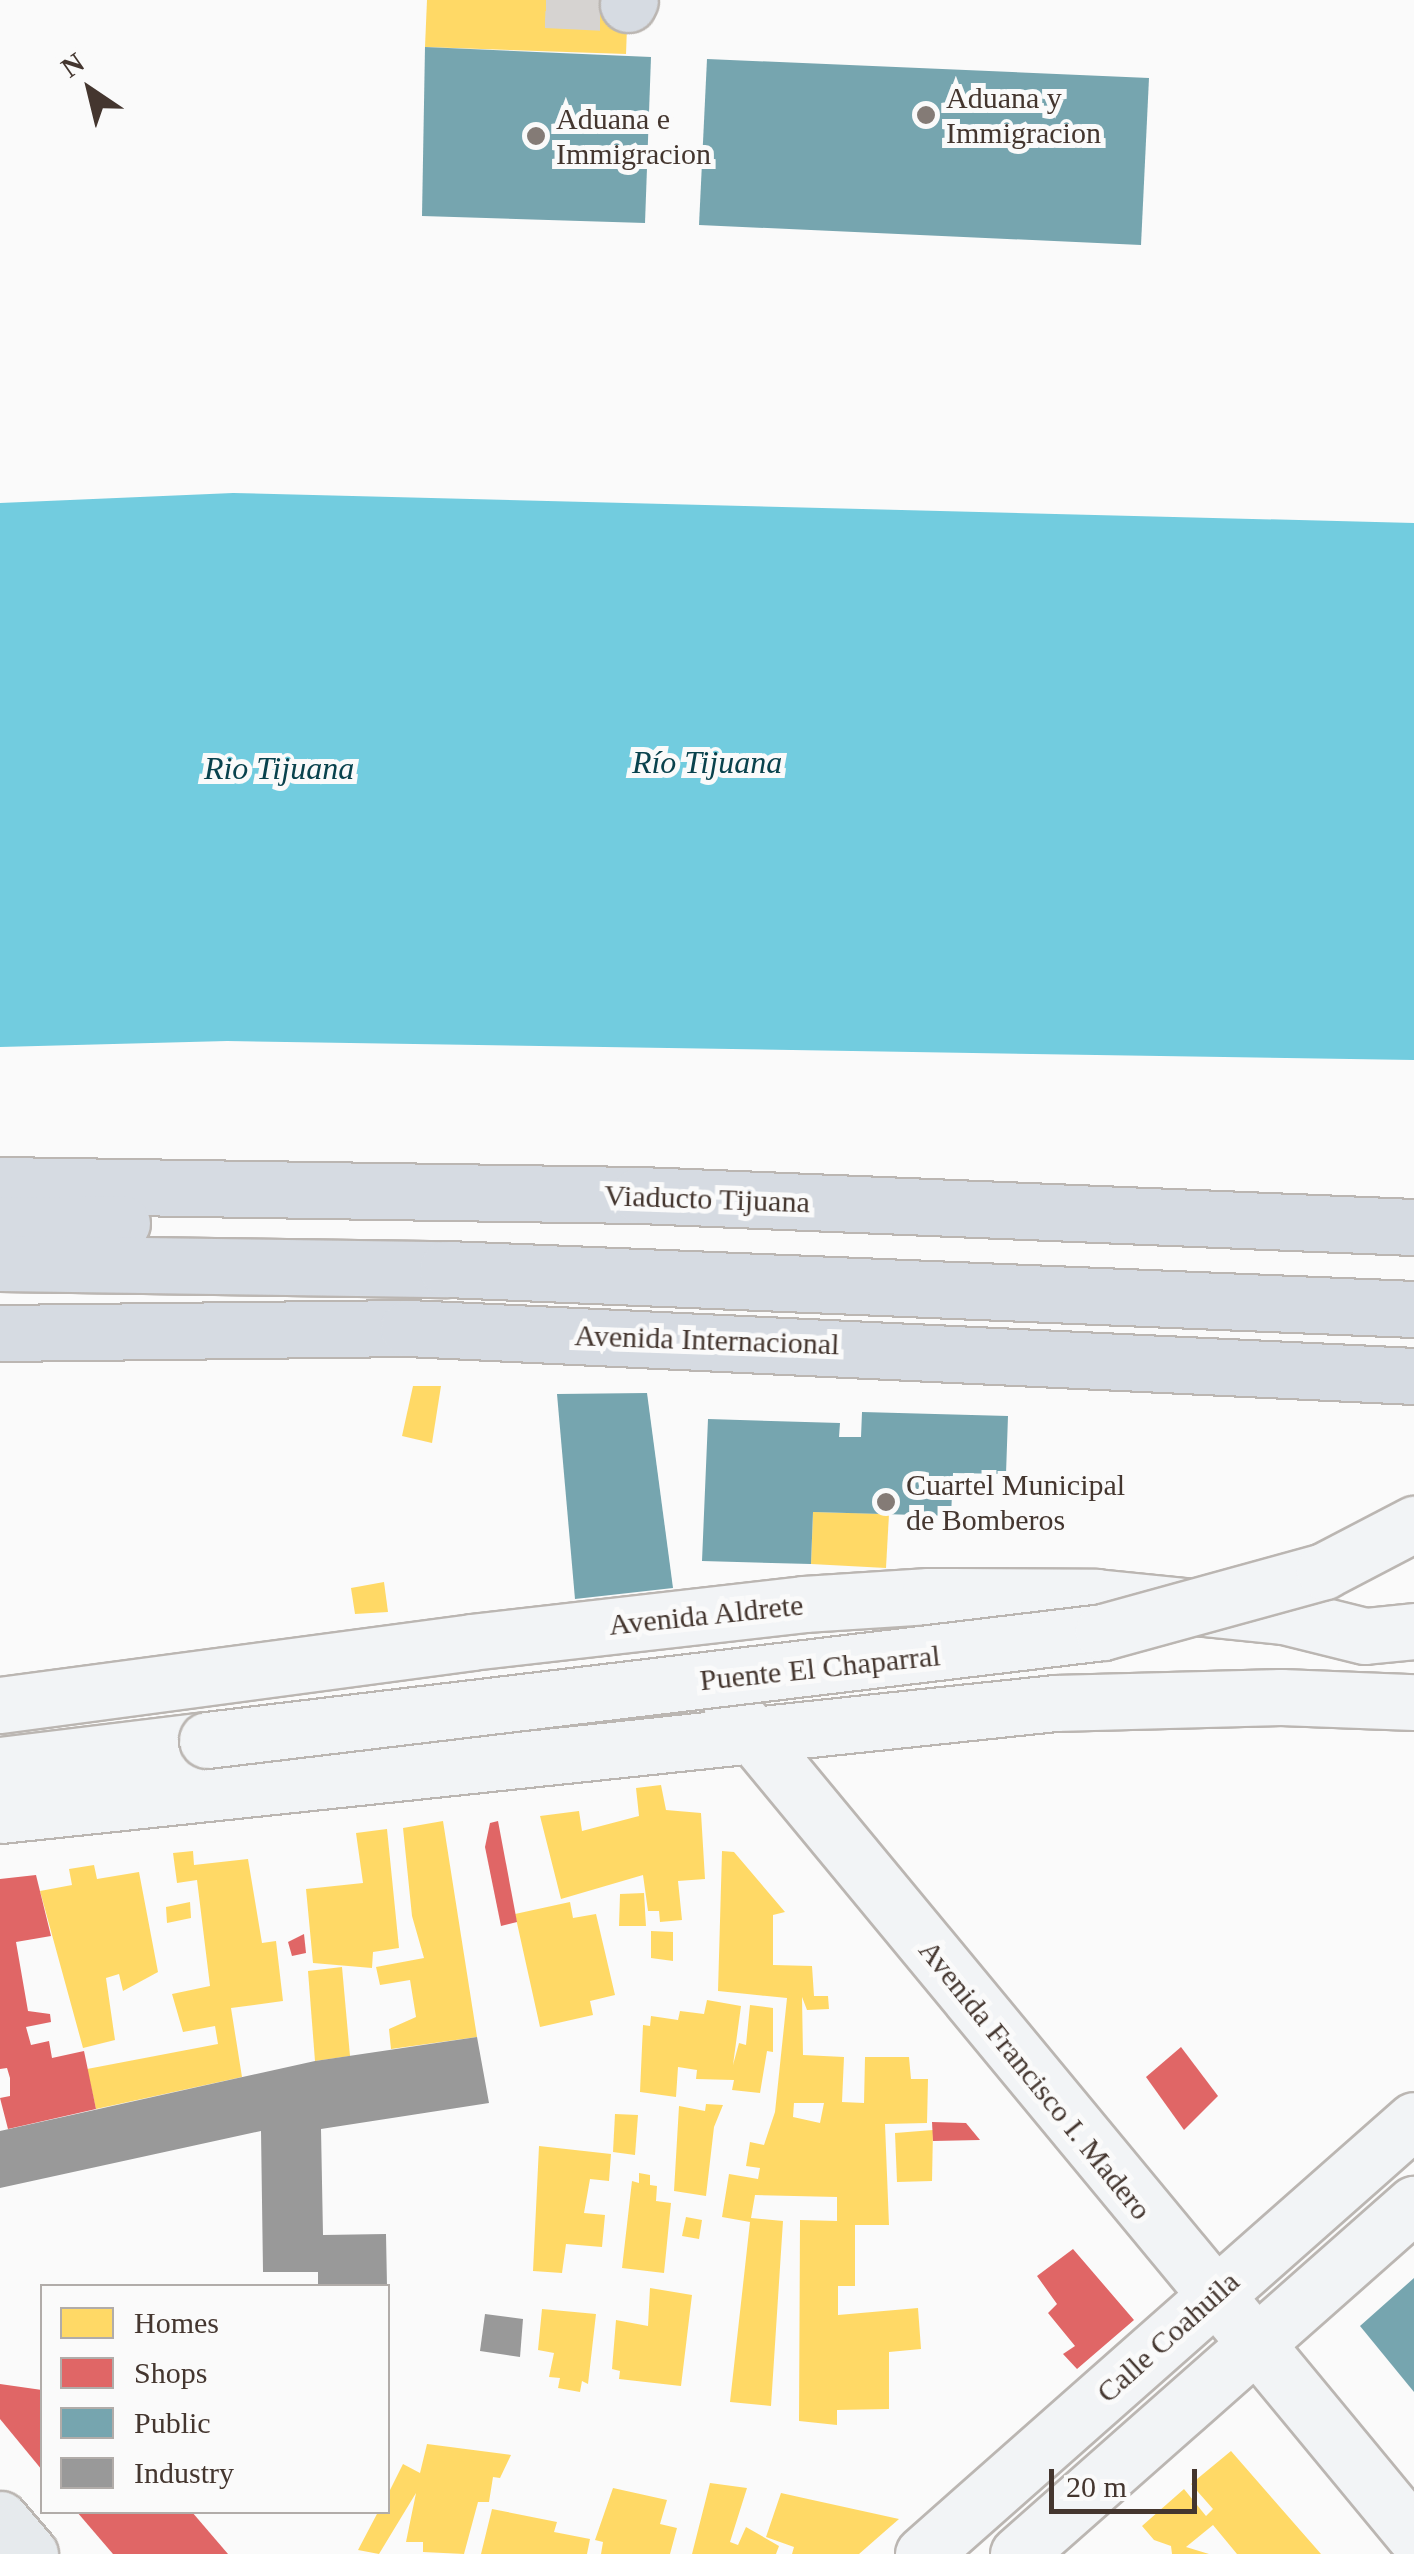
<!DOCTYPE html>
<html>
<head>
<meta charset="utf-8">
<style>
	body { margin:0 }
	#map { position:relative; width:1414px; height:2554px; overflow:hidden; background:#fafafa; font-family:Georgia,serif }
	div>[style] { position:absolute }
	.water>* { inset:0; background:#72ccdf }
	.homes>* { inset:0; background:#ffd966 }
	.shops>* { inset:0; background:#e06666 }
	.public>* { inset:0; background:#76a5af }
	.industry>* { inset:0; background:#999 }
	.highway-tunnel>* { height:55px; margin-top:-27.5px; transform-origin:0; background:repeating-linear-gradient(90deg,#d6d3d1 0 55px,transparent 0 83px) }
	.roads { filter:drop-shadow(2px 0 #bbb6b2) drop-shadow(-2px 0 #bbb6b2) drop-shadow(0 2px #bbb6b2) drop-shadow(0 -2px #bbb6b2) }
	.secondary>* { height:55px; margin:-27.5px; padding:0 27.5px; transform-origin:27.5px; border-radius:27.5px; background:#f2f4f6 }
	.primary>* { height:55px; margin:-27.5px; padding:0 27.5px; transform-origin:27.5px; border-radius:27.5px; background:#e6eaed }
	.highway>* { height:55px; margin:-27.5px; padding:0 27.5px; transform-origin:27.5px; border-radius:27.5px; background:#d6dbe2 }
	.bridges { filter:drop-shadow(2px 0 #bbb6b2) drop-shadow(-2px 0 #bbb6b2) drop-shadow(0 2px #bbb6b2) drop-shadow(0 -2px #bbb6b2) }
	.secondary-bridge>* { height:55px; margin:-27.5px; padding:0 27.5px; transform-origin:27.5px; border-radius:27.5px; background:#f2f4f6 }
	.dots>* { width:28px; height:28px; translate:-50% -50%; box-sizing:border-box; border:5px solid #fafafa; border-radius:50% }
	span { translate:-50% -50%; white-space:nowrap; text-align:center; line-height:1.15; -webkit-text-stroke:10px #fafafa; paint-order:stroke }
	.poi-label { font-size:30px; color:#44362f }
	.left { translate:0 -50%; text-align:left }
	.street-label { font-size:30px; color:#44362f }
	.water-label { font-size:32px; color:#09424d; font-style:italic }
	.legend { position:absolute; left:40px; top:2284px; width:350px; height:230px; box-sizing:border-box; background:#fafafa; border:2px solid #b1aca9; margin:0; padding:12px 18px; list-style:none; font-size:30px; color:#44362f }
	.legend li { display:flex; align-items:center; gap:20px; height:50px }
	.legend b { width:50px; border:2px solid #b1aca9 }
	.north { position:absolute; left:40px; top:40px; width:100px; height:100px; -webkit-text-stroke:8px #fafafa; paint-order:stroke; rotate:325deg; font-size:28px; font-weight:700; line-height:40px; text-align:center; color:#44362f }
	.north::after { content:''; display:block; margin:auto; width:35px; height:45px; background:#44362f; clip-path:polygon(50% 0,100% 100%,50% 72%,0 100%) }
	.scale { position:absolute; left:1049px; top:2469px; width:148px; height:45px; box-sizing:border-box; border:5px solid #44362f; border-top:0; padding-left:12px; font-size:30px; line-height:35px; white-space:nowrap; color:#44362f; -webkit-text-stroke:8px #fafafa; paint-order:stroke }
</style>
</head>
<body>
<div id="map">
	<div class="water">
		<i style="clip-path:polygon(233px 493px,1414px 523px,1414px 1060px,227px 1041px,0 1047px,0 503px)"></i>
	</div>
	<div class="homes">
		<i style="clip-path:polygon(427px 0,628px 0,626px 54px,425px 47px)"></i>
		<i style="clip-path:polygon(413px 1386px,441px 1386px,432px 1443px,402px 1436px)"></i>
		<i style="clip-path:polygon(813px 1512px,889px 1514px,886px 1568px,811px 1564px)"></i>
		<i style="clip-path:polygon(384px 1582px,388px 1612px,355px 1614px,351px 1588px)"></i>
		<i style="clip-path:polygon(661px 1785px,666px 1810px,701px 1813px,705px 1879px,678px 1881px,682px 1920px,660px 1922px,659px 1911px,648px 1911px,643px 1875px,561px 1899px,540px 1816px,579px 1811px,582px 1831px,639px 1816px,636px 1788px)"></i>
		<i style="clip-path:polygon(443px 1821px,477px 2037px,391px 2049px,389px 2029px,416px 2017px,410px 1980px,380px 1985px,376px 1967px,424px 1958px,412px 1916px,403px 1828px)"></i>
		<i style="clip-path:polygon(387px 1829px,399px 1948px,373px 1952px,372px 1968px,313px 1963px,306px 1889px,363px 1883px,356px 1833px)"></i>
		<i style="clip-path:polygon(193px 1851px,194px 1865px,248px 1859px,262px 1943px,276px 1941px,283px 2001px,231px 2008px,242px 2077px,96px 2109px,87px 2069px,218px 2044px,215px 2026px,183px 2032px,172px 1994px,210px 1986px,197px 1880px,177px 1883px,173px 1853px)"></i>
		<i style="clip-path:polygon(evenodd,722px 1851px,734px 1852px,785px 1912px,773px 1915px,773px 1965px,812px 1966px,814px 1996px,828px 1996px,829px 2009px,807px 2010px,802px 1997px,803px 2055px,844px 2057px,842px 2102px,864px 2103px,865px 2057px,909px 2057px,911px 2079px,928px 2079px,927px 2123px,885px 2124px,889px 2225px,855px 2225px,855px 2286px,838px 2286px,838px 2315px,918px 2308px,921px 2349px,889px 2352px,889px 2409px,837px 2410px,837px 2425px,799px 2421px,800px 2220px,837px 2221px,837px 2197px,755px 2195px,751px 2218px,783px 2221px,771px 2406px,730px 2402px,750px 2222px,722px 2217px,729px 2174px,758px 2179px,760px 2168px,746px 2166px,750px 2142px,764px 2145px,775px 2112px,787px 1998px,718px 1991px,722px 1851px,794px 2103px,824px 2103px,820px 2123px,793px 2117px,794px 2103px)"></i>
		<i style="clip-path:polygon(94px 1865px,97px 1879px,139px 1872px,158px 1972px,123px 1991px,119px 1974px,106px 1978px,115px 2040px,83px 2048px,40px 1891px,72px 1885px,69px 1869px)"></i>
		<i style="clip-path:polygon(644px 1893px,646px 1926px,619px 1926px,620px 1894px)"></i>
		<i style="clip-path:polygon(190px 1902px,191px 1918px,167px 1923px,166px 1907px)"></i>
		<i style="clip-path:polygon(570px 1902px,573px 1918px,596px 1914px,615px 1995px,590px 2001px,593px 2015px,540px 2027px,515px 1914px)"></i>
		<i style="clip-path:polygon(651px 1931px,673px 1932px,673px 1961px,651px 1958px)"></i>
		<i style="clip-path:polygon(342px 1967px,350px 2056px,315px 2061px,308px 1971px)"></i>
		<i style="clip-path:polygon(707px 2000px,741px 2006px,733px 2065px,739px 2043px,746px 2045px,750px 2005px,773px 2008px,773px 2052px,767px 2051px,760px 2093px,732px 2090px,734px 2080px,696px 2079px,697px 2070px,678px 2067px,676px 2097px,640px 2092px,643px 2025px,650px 2026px,651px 2016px,678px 2020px,680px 2011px,704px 2014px)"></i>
		<i style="clip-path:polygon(706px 2104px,723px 2105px,714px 2127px,706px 2196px,674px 2191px,679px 2106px,705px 2111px)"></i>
		<i style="clip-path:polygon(615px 2114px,638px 2115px,635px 2155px,613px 2152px)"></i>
		<i style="clip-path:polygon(933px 2130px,932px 2181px,897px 2182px,895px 2133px)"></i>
		<i style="clip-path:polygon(539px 2146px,611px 2154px,609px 2181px,590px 2179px,584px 2213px,605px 2215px,602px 2247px,566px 2244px,562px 2273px,533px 2271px)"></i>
		<i style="clip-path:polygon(639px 2173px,650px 2175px,650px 2185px,657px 2186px,656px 2201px,671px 2203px,664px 2273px,622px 2268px,632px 2181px,639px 2183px)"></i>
		<i style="clip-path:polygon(686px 2217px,702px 2220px,699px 2239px,682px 2236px)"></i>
		<i style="clip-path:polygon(650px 2288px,692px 2295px,681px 2386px,619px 2379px,620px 2371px,612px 2369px,616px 2320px,648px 2326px)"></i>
		<i style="clip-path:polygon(542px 2309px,596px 2314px,588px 2384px,582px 2381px,580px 2392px,558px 2388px,560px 2378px,549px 2377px,554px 2353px,538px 2350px)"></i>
		<i style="clip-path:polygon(427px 2444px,511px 2455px,500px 2478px,493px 2477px,489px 2502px,478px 2502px,464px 2554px,423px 2552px,423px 2542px,406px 2542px,416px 2493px,379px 2554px,358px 2550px,378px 2512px,388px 2512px,388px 2494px,403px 2464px,420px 2473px)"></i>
		<i style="clip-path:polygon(1231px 2451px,1321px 2554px,1237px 2554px,1213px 2525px,1186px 2547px,1209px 2554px,1172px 2554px,1171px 2546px,1154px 2540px,1142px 2526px,1184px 2489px,1206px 2516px,1213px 2509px,1191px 2484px)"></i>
		<i style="clip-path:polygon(710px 2483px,747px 2488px,730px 2542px,738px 2545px,746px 2527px,779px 2546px,776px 2554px,692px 2554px)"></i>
		<i style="clip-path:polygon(613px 2488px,667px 2500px,660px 2524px,677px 2528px,670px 2554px,601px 2554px,603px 2542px,595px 2540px)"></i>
		<i style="clip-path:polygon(781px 2493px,808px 2499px,899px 2519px,859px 2554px,792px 2554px,794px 2547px,766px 2537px)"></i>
		<i style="clip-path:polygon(492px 2509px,557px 2522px,554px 2532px,590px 2539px,587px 2554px,481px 2554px)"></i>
	</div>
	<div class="shops">
		<i style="clip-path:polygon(498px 1821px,517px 1922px,501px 1926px,485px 1847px,490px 1823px)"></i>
		<i style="clip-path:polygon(36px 1875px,51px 1936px,16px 1942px,28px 2011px,50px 2014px,51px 2022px,26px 2027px,31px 2045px,49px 2041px,52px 2058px,84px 2051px,96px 2109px,8px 2129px,0 2098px,10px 2096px,10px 2078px,7px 2068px,0 2069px,0 1879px)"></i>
		<i style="clip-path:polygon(304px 1934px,306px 1953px,292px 1956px,288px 1942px)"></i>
		<i style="clip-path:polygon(1181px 2047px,1218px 2096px,1184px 2130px,1146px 2077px)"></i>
		<i style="clip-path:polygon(932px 2122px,966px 2123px,980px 2140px,933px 2141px)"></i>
		<i style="clip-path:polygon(1073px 2249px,1134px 2320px,1077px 2369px,1063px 2354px,1075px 2346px,1048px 2313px,1057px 2304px,1037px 2276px)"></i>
		<i style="clip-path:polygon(0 2384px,42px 2390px,42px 2470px,0 2419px)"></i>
		<i style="clip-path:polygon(77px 2512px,192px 2512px,228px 2554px,113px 2554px)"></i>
	</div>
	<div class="public">
		<i style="clip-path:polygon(425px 47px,651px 57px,645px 223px,422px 216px)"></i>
		<i style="clip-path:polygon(707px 59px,1149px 78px,1141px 245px,699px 225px)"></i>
		<i style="clip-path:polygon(647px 1393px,673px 1588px,575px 1599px,557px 1394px)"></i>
		<i style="clip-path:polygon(862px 1412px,1008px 1416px,1006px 1474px,953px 1473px,951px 1516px,813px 1512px,811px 1564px,702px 1561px,708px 1419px,840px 1423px,839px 1437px,861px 1437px)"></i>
		<i style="clip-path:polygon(1414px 2278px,1414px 2392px,1360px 2326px)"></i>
	</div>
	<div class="industry">
		<i style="clip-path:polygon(477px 2037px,489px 2103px,321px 2129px,323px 2235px,386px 2234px,387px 2286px,318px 2286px,318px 2272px,263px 2272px,261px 2131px,0 2188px,0 2131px,315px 2061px)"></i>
		<i style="clip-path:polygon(485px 2314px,523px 2319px,520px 2357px,480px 2351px)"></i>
	</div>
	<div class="highway-tunnel">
		<i style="left:546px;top:0;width:82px;rotate:2.8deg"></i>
	</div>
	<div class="roads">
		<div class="secondary">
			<i style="left:0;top:1705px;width:475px;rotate:-7.6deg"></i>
			<i style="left:471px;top:1642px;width:335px;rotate:-6.5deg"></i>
			<i style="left:804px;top:1604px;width:125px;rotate:-3.7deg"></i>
			<i style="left:929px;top:1596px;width:167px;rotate:0.3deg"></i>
			<i style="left:1096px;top:1597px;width:189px;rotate:5.8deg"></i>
			<i style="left:1284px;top:1616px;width:83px;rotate:13.9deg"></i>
			<i style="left:1365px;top:1636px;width:49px;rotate:-5.8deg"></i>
			<i style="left:732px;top:1710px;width:1070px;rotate:50.42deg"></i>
			<i style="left:0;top:1765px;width:209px;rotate:-6.9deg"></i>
			<i style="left:0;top:1815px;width:1061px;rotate:-6.06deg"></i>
			<i style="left:1055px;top:1703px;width:226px;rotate:-1.5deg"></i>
			<i style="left:1281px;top:1697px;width:133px;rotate:2.2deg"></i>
			<i style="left:923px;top:2554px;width:655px;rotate:-41.47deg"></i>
			<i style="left:1018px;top:2554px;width:529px;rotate:-41.47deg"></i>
		</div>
		<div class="primary">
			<i style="left:0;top:2519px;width:46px;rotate:49.4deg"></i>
		</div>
		<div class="highway">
			<i style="left:628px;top:4px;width:4px;rotate:-63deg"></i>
			<i style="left:0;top:1185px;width:640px;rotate:0.9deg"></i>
			<i style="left:640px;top:1195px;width:775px;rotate:2.37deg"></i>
			<i style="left:0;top:1225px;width:122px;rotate:-0.9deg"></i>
			<i style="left:0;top:1263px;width:447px;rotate:0.8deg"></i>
			<i style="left:447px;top:1269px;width:968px;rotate:2.37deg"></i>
			<i style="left:0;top:1333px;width:408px;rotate:-0.7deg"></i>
			<i style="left:408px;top:1328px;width:1007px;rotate:2.73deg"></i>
		</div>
	</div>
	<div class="bridges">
		<div class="secondary-bridge">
			<i style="left:207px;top:1740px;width:902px;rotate:-6.87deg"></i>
			<i style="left:1103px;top:1632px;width:229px;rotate:-15.4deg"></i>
			<i style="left:1324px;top:1571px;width:102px;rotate:-27.6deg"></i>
		</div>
	</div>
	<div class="dots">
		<i style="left:926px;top:115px;background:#847b76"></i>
		<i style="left:536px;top:136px;background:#847b76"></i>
		<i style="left:886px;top:1502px;background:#847b76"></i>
	</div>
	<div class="poi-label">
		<span class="left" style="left:946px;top:115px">Aduana y<br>Immigracion</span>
		<span class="left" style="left:556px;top:136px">Aduana e<br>Immigracion</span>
		<span class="left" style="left:906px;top:1502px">Cuartel Municipal<br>de Bomberos</span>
	</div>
	<div class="street-label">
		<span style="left:707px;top:1199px;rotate:2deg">Viaducto Tijuana</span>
		<span style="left:707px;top:1340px;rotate:2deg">Avenida Internacional</span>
		<span style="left:706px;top:1615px;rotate:-6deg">Avenida Aldrete</span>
		<span style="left:820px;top:1668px;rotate:-6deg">Puente El Chaparral</span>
		<span style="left:1035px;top:2080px;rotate:51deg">Avenida Francisco I. Madero</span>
		<span style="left:1168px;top:2337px;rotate:-42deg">Calle Coahuila</span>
	</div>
	<div class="water-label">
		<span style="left:707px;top:762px">Río Tijuana</span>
		<span style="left:279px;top:768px">Rio Tijuana</span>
	</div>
	<ul class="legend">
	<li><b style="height:28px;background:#ffd966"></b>Homes</li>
	<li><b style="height:28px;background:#e06666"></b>Shops</li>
	<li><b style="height:28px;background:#76a5af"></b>Public</li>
	<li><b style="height:28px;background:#999"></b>Industry</li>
	</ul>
	<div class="north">N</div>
	<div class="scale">20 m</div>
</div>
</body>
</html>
